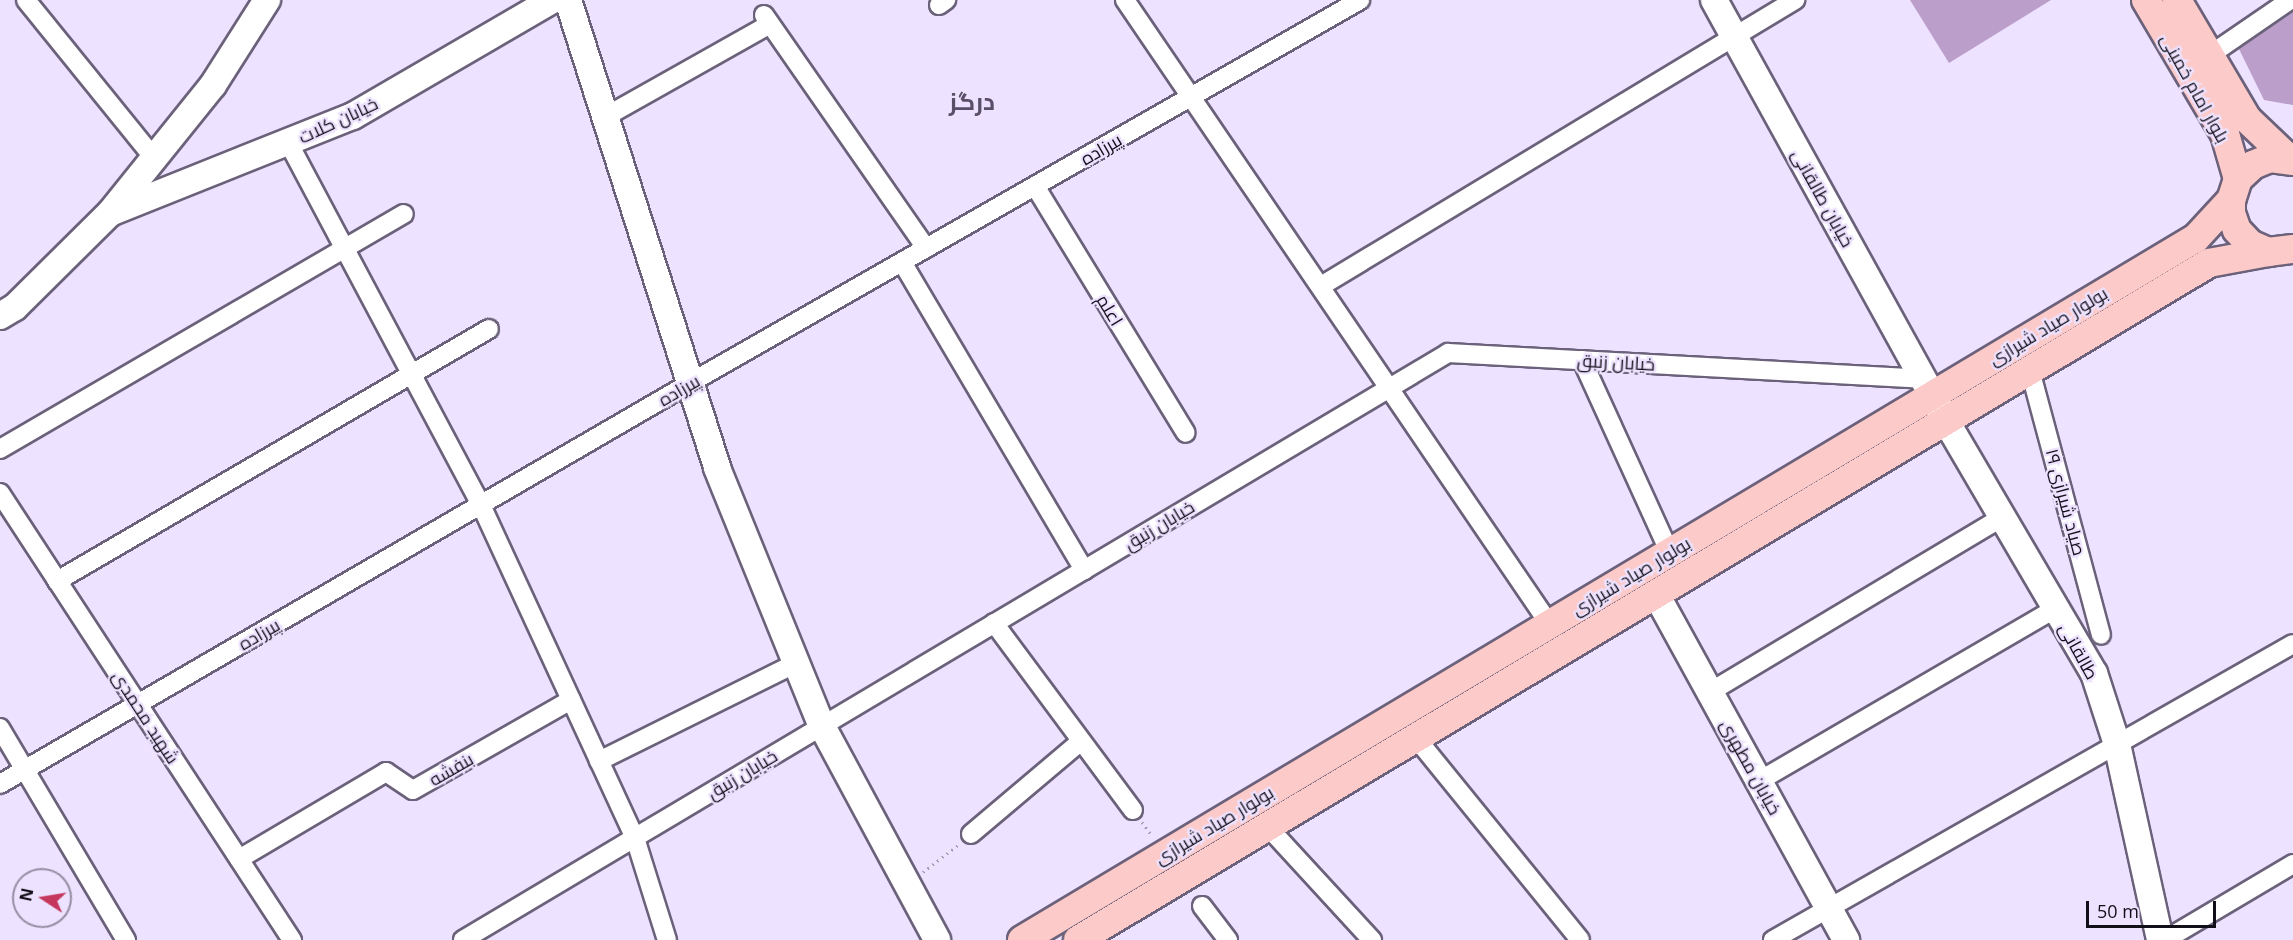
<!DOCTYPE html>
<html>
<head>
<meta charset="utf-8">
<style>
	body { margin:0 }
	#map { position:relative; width:2293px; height:940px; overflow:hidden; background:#ede2ff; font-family:"Open Sans",Cairo,sans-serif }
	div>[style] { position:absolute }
	.building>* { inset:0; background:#bb9ec9 }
	.path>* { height:3px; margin-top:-1.5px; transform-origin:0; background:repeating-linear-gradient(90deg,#a49cb2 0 1.5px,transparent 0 6px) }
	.roads { filter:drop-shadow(2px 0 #6b617a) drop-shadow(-2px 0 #6b617a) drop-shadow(0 2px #6b617a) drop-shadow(0 -2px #6b617a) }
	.street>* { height:18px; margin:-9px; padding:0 9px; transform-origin:9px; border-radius:9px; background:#fff }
	.secondary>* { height:26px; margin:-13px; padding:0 13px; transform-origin:13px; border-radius:13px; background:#fff }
	.primary>* { height:28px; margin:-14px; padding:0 14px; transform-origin:14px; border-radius:14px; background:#fccac8 }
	span { translate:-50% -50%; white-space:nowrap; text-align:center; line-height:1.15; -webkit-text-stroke:4.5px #ede2ff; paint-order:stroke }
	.street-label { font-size:18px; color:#130f19 }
	.district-label { font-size:24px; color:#594f67; font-weight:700 }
	.north { position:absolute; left:12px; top:868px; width:60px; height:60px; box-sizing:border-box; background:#ede2ff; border:2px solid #968ea3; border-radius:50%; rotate:282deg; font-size:16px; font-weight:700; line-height:24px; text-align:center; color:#130f19 }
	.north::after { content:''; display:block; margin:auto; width:21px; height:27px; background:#c6375e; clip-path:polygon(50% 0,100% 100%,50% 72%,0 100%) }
	.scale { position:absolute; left:2086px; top:901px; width:130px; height:27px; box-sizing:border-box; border:3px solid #130f19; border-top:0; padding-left:8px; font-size:18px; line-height:21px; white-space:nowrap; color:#130f19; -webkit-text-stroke:4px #ede2ff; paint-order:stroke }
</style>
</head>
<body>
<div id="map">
	<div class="building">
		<i style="clip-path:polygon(1910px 0,2051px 0,1949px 63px)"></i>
		<i style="clip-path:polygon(2293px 12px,2293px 105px,2264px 100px,2239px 49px)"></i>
	</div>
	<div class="path">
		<i style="left:1142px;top:822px;width:17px;rotate:54deg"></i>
		<i style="left:923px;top:872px;width:44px;rotate:-37.6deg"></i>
	</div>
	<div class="roads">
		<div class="street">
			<i style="left:26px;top:0;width:203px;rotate:51deg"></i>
			<i style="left:1125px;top:0;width:756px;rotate:55.78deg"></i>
			<i style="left:939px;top:5px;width:9px;rotate:-36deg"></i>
			<i style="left:764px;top:15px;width:284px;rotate:55.2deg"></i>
			<i style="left:2210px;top:55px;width:97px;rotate:-34.5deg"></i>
			<i style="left:605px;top:117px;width:189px;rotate:-29.4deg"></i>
			<i style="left:288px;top:142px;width:411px;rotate:62deg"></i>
			<i style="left:481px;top:505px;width:367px;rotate:65.2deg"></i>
			<i style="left:635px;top:838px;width:107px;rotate:72.6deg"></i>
			<i style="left:1035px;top:186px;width:289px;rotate:58.6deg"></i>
			<i style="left:902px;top:262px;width:358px;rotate:59.4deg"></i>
			<i style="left:1321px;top:286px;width:554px;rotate:-31.11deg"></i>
			<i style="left:1582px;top:360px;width:212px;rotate:65.5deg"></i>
			<i style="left:2030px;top:370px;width:274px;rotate:75deg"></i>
			<i style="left:0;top:449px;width:467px;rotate:-30.2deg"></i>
			<i style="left:0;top:493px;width:534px;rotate:56.85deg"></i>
			<i style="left:57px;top:581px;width:500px;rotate:-30.26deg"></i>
			<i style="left:994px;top:623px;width:233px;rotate:53.4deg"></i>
			<i style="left:1710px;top:692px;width:339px;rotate:-30.9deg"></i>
			<i style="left:0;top:728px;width:247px;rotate:59.3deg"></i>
			<i style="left:1416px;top:738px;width:260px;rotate:50.9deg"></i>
			<i style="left:599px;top:761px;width:220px;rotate:-26.4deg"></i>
			<i style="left:1759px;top:781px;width:342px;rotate:-30.2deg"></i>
			<i style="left:0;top:784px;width:798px;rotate:-30.16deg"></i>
			<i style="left:690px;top:383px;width:772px;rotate:-29.75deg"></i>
			<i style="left:1268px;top:827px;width:154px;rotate:47.4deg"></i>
			<i style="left:971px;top:834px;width:144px;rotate:-40.2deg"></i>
			<i style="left:239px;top:859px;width:171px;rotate:-30.6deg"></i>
			<i style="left:386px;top:772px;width:32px;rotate:34deg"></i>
			<i style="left:413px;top:790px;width:182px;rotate:-29.7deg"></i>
			<i style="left:1202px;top:906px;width:43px;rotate:52.6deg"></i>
			<i style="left:463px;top:940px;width:1147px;rotate:-30.79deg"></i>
			<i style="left:1448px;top:353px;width:475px;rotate:3.1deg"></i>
			<i style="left:1773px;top:940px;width:598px;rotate:-29.65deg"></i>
			<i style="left:2165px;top:940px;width:149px;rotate:-30.7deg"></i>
		</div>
		<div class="secondary">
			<i style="left:568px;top:0;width:491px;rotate:72.3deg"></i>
			<i style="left:717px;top:468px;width:279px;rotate:67.9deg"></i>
			<i style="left:822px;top:726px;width:243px;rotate:61.7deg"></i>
			<i style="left:1714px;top:0;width:481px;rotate:61.1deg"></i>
			<i style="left:1946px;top:421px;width:292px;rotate:59.6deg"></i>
			<i style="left:2094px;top:673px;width:75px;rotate:72.1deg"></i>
			<i style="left:2117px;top:744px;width:201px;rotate:77.6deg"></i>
			<i style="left:110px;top:213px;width:262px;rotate:-21.8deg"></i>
			<i style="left:353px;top:116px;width:230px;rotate:-30.2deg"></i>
			<i style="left:0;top:316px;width:17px;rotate:-31deg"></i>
			<i style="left:15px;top:307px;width:134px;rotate:-44.7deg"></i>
			<i style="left:110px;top:213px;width:164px;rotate:-51.2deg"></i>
			<i style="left:213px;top:85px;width:101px;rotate:-57.6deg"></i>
			<i style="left:1656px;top:594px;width:395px;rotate:61.2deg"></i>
		</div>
		<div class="primary">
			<i style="left:2146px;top:0;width:156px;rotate:59.5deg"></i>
			<i style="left:2225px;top:134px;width:47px;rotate:73.9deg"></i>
			<i style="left:2177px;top:0;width:138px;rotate:59.5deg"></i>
			<i style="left:2247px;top:119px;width:58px;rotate:43.6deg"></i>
			<i style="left:2293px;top:161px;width:23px;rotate:-173deg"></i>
			<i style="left:2270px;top:158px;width:18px;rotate:158deg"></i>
			<i style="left:2253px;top:165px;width:21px;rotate:137deg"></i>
			<i style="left:2238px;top:179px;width:22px;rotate:108deg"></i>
			<i style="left:2231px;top:200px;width:13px;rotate:90deg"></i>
			<i style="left:2231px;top:213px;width:18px;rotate:71deg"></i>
			<i style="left:2237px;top:230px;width:19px;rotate:47deg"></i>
			<i style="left:2250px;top:244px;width:20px;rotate:24deg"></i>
			<i style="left:2268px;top:252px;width:25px;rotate:-7deg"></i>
			<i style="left:1022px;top:940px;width:1368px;rotate:-30.88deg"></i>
			<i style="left:2196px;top:238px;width:52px;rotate:-47.4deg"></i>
			<i style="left:1078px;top:940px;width:1318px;rotate:-30.9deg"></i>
			<i style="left:2209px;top:263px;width:60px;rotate:-10.6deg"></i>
		</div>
	</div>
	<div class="street-label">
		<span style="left:2195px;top:88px;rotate:61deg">بلوار امام خمینی</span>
		<span style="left:338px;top:120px;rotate:-25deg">خیابان کلات</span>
		<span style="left:1101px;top:149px;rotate:-30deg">پیرزاده</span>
		<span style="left:1823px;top:198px;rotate:61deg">خیابان طالقانی</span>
		<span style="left:1110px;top:310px;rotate:59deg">اعلم</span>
		<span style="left:2048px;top:326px;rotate:-31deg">بولوار صیاد شیرازی</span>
		<span style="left:1616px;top:362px;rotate:3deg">خیابان زنبق</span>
		<span style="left:679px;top:390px;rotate:-30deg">پیرزاده</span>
		<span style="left:2066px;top:502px;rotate:75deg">صیاد شیرازی ۱۹</span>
		<span style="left:1159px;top:525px;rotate:-31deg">خیابان زنبق</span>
		<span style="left:1631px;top:576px;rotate:-31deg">بولوار صیاد شیرازی</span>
		<span style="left:259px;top:634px;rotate:-30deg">پیرزاده</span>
		<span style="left:2079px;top:651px;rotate:61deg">طالقانی</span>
		<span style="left:146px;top:717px;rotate:57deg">شهید محمدی</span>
		<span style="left:1751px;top:767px;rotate:61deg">خیابان مطهری</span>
		<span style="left:451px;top:769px;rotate:-30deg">بنفشه</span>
		<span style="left:742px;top:774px;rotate:-31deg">خیابان زنبق</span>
		<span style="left:1214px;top:825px;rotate:-31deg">بولوار صیاد شیرازی</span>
	</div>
	<div class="district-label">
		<span style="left:972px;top:101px">درگز</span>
	</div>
	<div class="north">N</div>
	<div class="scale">50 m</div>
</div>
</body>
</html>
